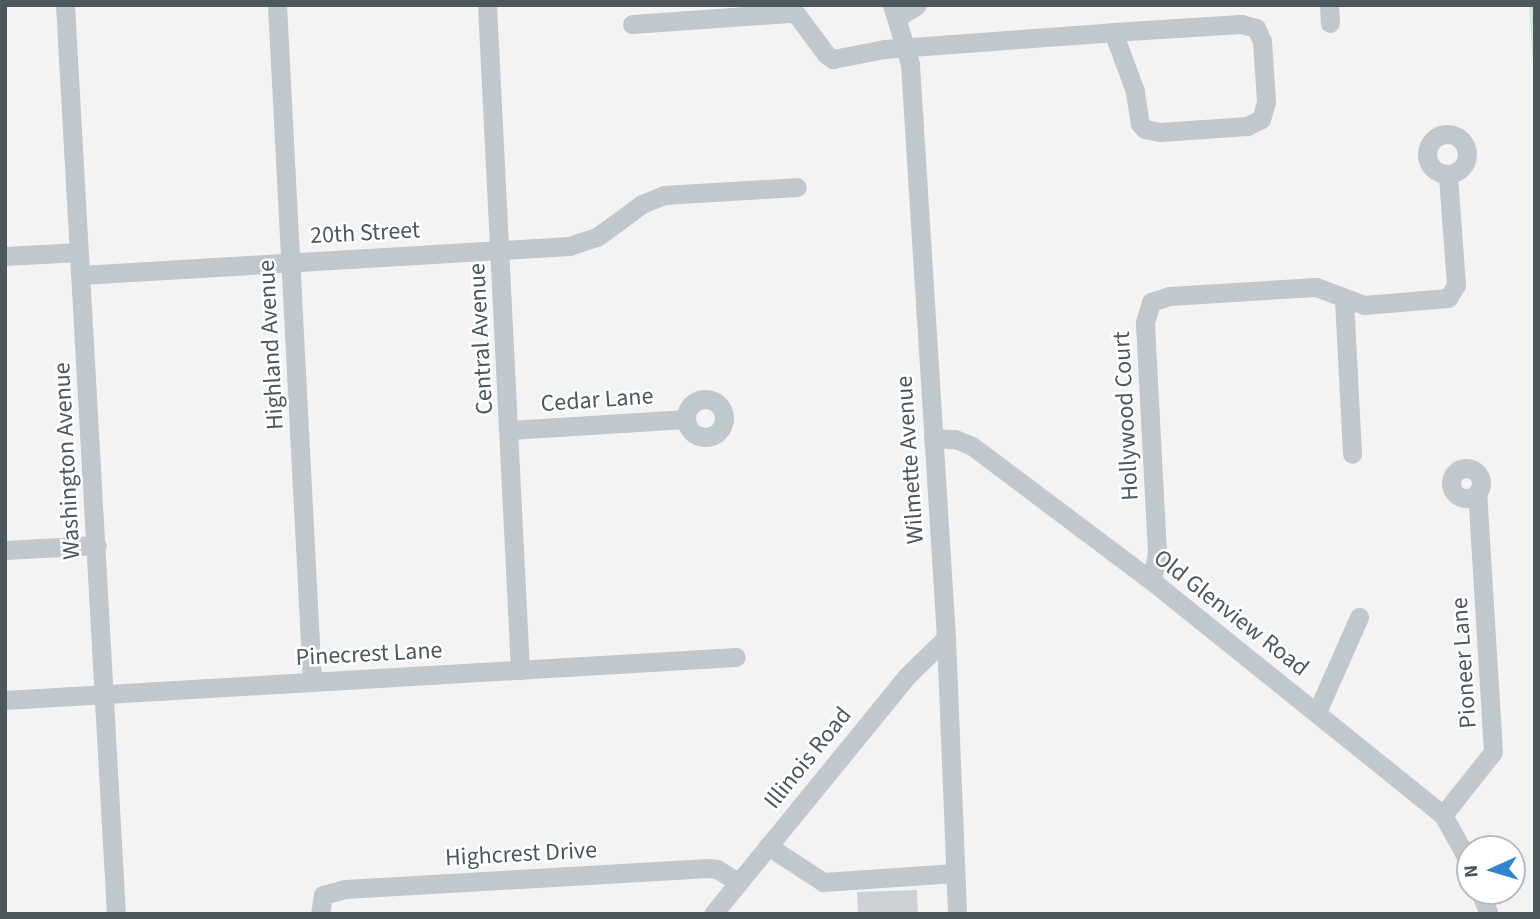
<!DOCTYPE html>
<html>
<head>
<meta charset="utf-8">
<style>
	body { margin:0 }
	#map { position:relative; width:1540px; height:919px; overflow:hidden; background:#f4f3f3; font-family:"Source Sans 3",sans-serif }
	div>[style] { position:absolute }
	.green>* { inset:0; background:#c8ebd3 }
	.building>* { inset:0; background:#cdd0d4 }
	.minor>* { height:19px; margin:-9.5px; padding:0 9.5px; transform-origin:9.5px; border-radius:9.5px; background:#c0c8cd }
	.minor>.ring { margin:-9.5px; padding:0; box-sizing:content-box; background:none; border:19px solid #c0c8cd; border-radius:50% }
	span { translate:-50% -50%; white-space:nowrap; text-align:center; line-height:1.15; -webkit-text-stroke:5px #fff; paint-order:stroke }
	.street-label { font-size:24px; color:#4c575e }
	.frame { position:absolute; inset:0; border:7px solid #4c575e; pointer-events:none }
	.north { position:absolute; left:1456px; top:835px; width:70px; height:70px; box-sizing:border-box; background:#fff; border:2px solid #b7bcbf; border-radius:50%; rotate:266deg; font-size:19px; font-weight:700; line-height:28px; text-align:center; color:#4c575e }
	.north::after { content:''; display:block; margin:auto; width:24px; height:32px; background:#3184d0; clip-path:polygon(50% 0,100% 100%,50% 72%,0 100%) }
</style>
</head>
<body>
<div id="map">
	<div class="green">
		<i style="clip-path:polygon(1529px 5px,1535px 5px,1535px 93px)"></i>
	</div>
	<div class="building">
		<i style="clip-path:polygon(917px 890px,918px 914px,858px 914px,857px 892px)"></i>
	</div>
	<div class="minor">
		<i style="left:65px;top:5px;width:910px;rotate:86.79deg"></i>
		<i style="left:277px;top:5px;width:678px;rotate:87.04deg"></i>
		<i style="left:487px;top:5px;width:666px;rotate:87.16deg"></i>
		<i style="left:892px;top:5px;width:62px;rotate:73deg"></i>
		<i style="left:910px;top:64px;width:575px;rotate:86.41deg"></i>
		<i style="left:946px;top:638px;width:276px;rotate:87.7deg"></i>
		<i style="left:1329px;top:5px;width:18px;rotate:87deg"></i>
		<i style="left:898px;top:17px;width:22px;rotate:-32deg"></i>
		<i style="left:632px;top:24px;width:158px;rotate:-4deg"></i>
		<i style="left:790px;top:13px;width:7px;rotate:16deg"></i>
		<i style="left:797px;top:15px;width:49px;rotate:53.4deg"></i>
		<i style="left:826px;top:54px;width:9px;rotate:36deg"></i>
		<i style="left:833px;top:59px;width:52px;rotate:-11.1deg"></i>
		<i style="left:884px;top:49px;width:230px;rotate:-4.2deg"></i>
		<i style="left:1241px;top:24px;width:16px;rotate:15deg"></i>
		<i style="left:1256px;top:28px;width:14px;rotate:65deg"></i>
		<i style="left:1262px;top:41px;width:61px;rotate:86.2deg"></i>
		<i style="left:1266px;top:102px;width:18px;rotate:106deg"></i>
		<i style="left:1261px;top:119px;width:16px;rotate:153deg"></i>
		<i style="left:1247px;top:126px;width:87px;rotate:176.1deg"></i>
		<i style="left:1160px;top:132px;width:15px;rotate:-169deg"></i>
		<i style="left:1145px;top:129px;width:7px;rotate:-135deg"></i>
		<i style="left:1140px;top:124px;width:33px;rotate:-99deg"></i>
		<i style="left:1135px;top:91px;width:63px;rotate:-110.4deg"></i>
		<i style="left:1113px;top:32px;width:128px;rotate:-3.6deg"></i>
		<i class="ring" style="left:1427px;top:134px;width:21px;height:21px"></i>
		<i style="left:5px;top:256px;width:74px;rotate:-3.1deg"></i>
		<i style="left:81px;top:275px;width:489px;rotate:-3.4deg"></i>
		<i style="left:569px;top:246px;width:29px;rotate:-18deg"></i>
		<i style="left:597px;top:237px;width:56px;rotate:-36.3deg"></i>
		<i style="left:642px;top:204px;width:24px;rotate:-22deg"></i>
		<i style="left:664px;top:195px;width:133px;rotate:-3.4deg"></i>
		<i style="left:1344px;top:300px;width:154px;rotate:87deg"></i>
		<i class="ring" style="left:686px;top:399px;width:19px;height:19px"></i>
		<i style="left:510px;top:430px;width:176px;rotate:-3.6deg"></i>
		<i style="left:933px;top:438px;width:22px;rotate:3deg"></i>
		<i style="left:955px;top:439px;width:18px;rotate:22deg"></i>
		<i style="left:972px;top:446px;width:225px;rotate:36.9deg"></i>
		<i style="left:1152px;top:581px;width:373px;rotate:38.8deg"></i>
		<i style="left:1443px;top:815px;width:56px;rotate:61.1deg"></i>
		<i class="ring" style="left:1451px;top:468px;width:11px;height:11px"></i>
		<i style="left:5px;top:550px;width:92px;rotate:-3.1deg"></i>
		<i style="left:1152px;top:581px;width:28px;rotate:-80deg"></i>
		<i style="left:1157px;top:553px;width:231px;rotate:-93deg"></i>
		<i style="left:1145px;top:322px;width:21px;rotate:-73deg"></i>
		<i style="left:1151px;top:302px;width:19px;rotate:-18deg"></i>
		<i style="left:1169px;top:296px;width:147px;rotate:-3.5deg"></i>
		<i style="left:1316px;top:287px;width:51px;rotate:20.6deg"></i>
		<i style="left:1364px;top:305px;width:84px;rotate:-4.8deg"></i>
		<i style="left:1448px;top:298px;width:15px;rotate:-58deg"></i>
		<i style="left:1456px;top:285px;width:110px;rotate:-94.2deg"></i>
		<i style="left:5px;top:700px;width:732px;rotate:-3.37deg"></i>
		<i style="left:1317px;top:712px;width:104px;rotate:-66.1deg"></i>
		<i style="left:1443px;top:815px;width:80px;rotate:-51.6deg"></i>
		<i style="left:1493px;top:752px;width:260px;rotate:-93.5deg"></i>
		<i style="left:768px;top:846px;width:66px;rotate:33.2deg"></i>
		<i style="left:823px;top:882px;width:132px;rotate:-3.9deg"></i>
		<i style="left:1480px;top:891px;width:25px;rotate:69deg"></i>
		<i style="left:320px;top:914px;width:19px;rotate:-81deg"></i>
		<i style="left:323px;top:895px;width:23px;rotate:-15deg"></i>
		<i style="left:345px;top:889px;width:364px;rotate:-3.3deg"></i>
		<i style="left:708px;top:868px;width:9px;rotate:6deg"></i>
		<i style="left:717px;top:869px;width:25px;rotate:32deg"></i>
		<i style="left:713px;top:914px;width:307px;rotate:-50.8deg"></i>
		<i style="left:907px;top:676px;width:54px;rotate:-44.3deg"></i>
	</div>
	<div class="street-label">
		<span style="left:365px;top:233px;rotate:-3deg">20th Street</span>
		<span style="left:481px;top:339px;rotate:-93deg">Central Avenue</span>
		<span style="left:271px;top:345px;rotate:-93deg">Highland Avenue</span>
		<span style="left:597px;top:400px;rotate:-4deg">Cedar Lane</span>
		<span style="left:1126px;top:416px;rotate:-93deg">Hollywood Court</span>
		<span style="left:910px;top:460px;rotate:-94deg">Wilmette Avenue</span>
		<span style="left:67px;top:461px;rotate:-93deg">Washington Avenue</span>
		<span style="left:1231px;top:613px;rotate:38deg">Old Glenview Road</span>
		<span style="left:369px;top:654px;rotate:-3deg">Pinecrest Lane</span>
		<span style="left:1464px;top:663px;rotate:-94deg">Pioneer Lane</span>
		<span style="left:808px;top:758px;rotate:-51deg">Illinois Road</span>
		<span style="left:521px;top:854px;rotate:-3deg">Highcrest Drive</span>
	</div>
	<div class="frame"></div>
	<div class="north">N</div>
</div>
</body>
</html>
